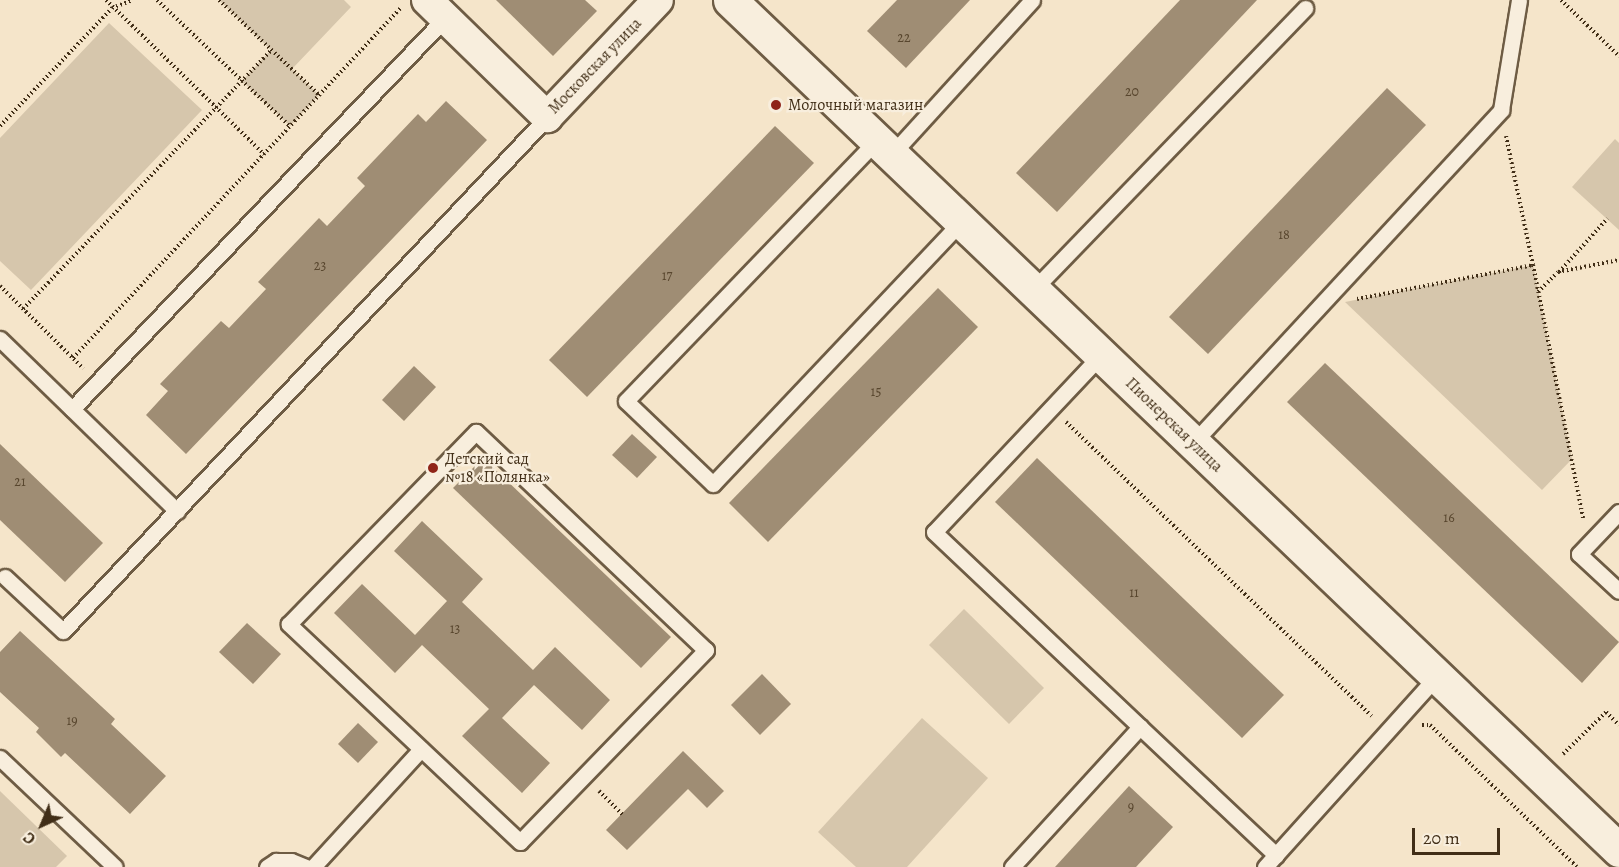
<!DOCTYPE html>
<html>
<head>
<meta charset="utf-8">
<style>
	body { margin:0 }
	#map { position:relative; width:1619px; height:867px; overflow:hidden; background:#f5e5ca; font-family:Alegreya,serif }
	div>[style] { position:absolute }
	.green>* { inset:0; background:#d6c6ac }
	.building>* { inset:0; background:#9f8d74 }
	.path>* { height:4px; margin-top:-2px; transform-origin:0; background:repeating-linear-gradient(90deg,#412e17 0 1.5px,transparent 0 4.5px) }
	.roads { filter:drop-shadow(2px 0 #6e5c44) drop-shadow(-2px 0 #6e5c44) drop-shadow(0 2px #6e5c44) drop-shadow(0 -2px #6e5c44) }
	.lane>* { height:15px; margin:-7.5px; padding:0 7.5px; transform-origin:7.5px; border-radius:7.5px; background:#f8eedd }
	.street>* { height:30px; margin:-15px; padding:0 15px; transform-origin:15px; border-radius:15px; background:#f8eedd }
	.secondary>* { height:33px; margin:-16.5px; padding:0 16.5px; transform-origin:16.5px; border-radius:16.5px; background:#f8eedd }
	.dots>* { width:16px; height:16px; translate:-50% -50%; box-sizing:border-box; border:3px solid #f8eedd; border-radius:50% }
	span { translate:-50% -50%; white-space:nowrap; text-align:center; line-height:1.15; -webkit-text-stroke:4.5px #f8eedd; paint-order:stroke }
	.number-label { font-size:14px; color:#58462e }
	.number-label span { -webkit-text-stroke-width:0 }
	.street-label { font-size:16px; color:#412e17 }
	.poi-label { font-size:16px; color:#412e17 }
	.left { translate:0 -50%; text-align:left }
	.north { position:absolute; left:12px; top:795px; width:60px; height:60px; -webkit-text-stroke:4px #f8eedd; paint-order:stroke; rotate:224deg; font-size:16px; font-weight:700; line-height:24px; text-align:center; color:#412e17 }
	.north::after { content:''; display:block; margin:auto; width:21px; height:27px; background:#412e17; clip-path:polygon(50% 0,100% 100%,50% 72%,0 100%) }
	.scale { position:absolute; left:1412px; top:828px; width:88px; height:27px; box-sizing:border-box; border:3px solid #412e17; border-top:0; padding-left:8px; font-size:18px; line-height:21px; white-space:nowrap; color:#412e17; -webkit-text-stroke:4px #f8eedd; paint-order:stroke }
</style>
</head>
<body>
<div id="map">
	<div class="green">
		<i style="clip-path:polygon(219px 0,344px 0,351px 7px,292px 69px,319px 95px,290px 126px,242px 81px,271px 50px)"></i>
		<i style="clip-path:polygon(109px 23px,202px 110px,31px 290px,0 261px,0 138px)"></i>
		<i style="clip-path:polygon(1615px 139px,1619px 143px,1619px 230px,1572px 187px)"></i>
		<i style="clip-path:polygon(1533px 265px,1572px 459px,1542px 490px,1345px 302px)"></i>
		<i style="clip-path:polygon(964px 609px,1044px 688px,1009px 724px,929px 645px)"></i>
		<i style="clip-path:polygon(922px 718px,988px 778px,907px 867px,856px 867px,818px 832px)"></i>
		<i style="clip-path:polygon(0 791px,67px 856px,56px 867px,0 867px)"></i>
	</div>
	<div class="building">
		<i style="clip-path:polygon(496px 0,585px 0,597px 11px,553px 56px)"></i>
		<i style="clip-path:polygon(897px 0,970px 0,906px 68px,867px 31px)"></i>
		<i style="clip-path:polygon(1180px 0,1257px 0,1057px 212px,1016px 173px)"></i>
		<i style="clip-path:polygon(1387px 88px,1426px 125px,1208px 354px,1169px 317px)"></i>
		<i style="clip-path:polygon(446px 101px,487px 140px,186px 454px,146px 415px,168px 391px,160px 384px,221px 321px,229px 328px,266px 289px,258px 282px,319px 218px,327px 226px,365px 186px,357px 178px,418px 114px,426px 122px)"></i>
		<i style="clip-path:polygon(775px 126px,814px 163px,587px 397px,549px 360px)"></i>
		<i style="clip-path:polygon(938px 288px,978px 327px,768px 542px,729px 503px)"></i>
		<i style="clip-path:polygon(1325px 363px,1619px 642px,1582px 683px,1287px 402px)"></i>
		<i style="clip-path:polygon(414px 366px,436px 387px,404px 421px,382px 400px)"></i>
		<i style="clip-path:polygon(632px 434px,657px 457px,637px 478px,612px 455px)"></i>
		<i style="clip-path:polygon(0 444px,103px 543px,65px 582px,0 520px)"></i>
		<i style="clip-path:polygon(483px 458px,671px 637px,641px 668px,453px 488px)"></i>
		<i style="clip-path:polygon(1037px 458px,1284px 695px,1242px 738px,995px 502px)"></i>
		<i style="clip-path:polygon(422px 521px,483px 579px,462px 602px,533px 670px,555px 647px,610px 700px,582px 730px,534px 685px,502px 718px,550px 763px,522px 793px,462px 736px,489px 709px,422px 645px,395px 673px,334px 613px,362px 584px,415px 635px,447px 601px,394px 551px)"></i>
		<i style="clip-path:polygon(247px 623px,281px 654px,253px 684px,219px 652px)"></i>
		<i style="clip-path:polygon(20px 631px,115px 719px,111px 724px,166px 776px,130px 814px,65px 753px,61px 757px,36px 732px,39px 728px,0 692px,0 652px)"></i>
		<i style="clip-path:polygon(762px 674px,791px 704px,760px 735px,731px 705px)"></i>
		<i style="clip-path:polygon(358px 723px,378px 742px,358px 763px,338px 744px)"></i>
		<i style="clip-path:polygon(683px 751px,724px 791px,707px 808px,688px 789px,627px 850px,606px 830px)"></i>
		<i style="clip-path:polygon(1129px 786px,1173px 827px,1136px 867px,1055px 867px)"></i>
	</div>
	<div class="path">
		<i style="left:106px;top:0;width:221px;rotate:44.3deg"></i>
		<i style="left:157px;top:0;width:183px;rotate:43.5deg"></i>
		<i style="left:219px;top:0;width:138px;rotate:43.5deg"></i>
		<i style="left:1561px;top:0;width:81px;rotate:44deg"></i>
		<i style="left:0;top:126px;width:163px;rotate:-46.5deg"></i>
		<i style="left:112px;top:8px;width:22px;rotate:-21deg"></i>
		<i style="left:1506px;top:136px;width:132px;rotate:78.2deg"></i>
		<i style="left:1559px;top:272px;width:72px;rotate:-47.8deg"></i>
		<i style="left:0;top:286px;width:117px;rotate:44.7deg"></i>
		<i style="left:1538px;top:292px;width:28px;rotate:-45deg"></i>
		<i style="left:1558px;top:272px;width:62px;rotate:-11.1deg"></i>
		<i style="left:1357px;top:299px;width:179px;rotate:-10.9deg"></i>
		<i style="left:1533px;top:265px;width:258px;rotate:78.8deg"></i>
		<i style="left:23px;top:309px;width:359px;rotate:-46.2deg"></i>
		<i style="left:73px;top:358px;width:480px;rotate:-46.9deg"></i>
		<i style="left:1066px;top:422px;width:424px;rotate:43.9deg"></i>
		<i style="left:1422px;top:725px;width:8px"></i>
		<i style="left:1430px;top:725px;width:204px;rotate:44deg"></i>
		<i style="left:1563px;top:754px;width:60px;rotate:-44.3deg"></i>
		<i style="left:1606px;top:712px;width:18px;rotate:45deg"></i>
		<i style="left:599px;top:791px;width:33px;rotate:45deg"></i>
	</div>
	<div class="roads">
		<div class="lane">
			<i style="left:877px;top:140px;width:362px;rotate:133.9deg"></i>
			<i style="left:626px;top:401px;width:120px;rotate:43.7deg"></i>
			<i style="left:713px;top:484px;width:362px;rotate:-46.6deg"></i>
			<i style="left:892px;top:154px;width:208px;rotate:-47.7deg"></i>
			<i style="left:1033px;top:290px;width:392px;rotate:-46deg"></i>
			<i style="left:0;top:339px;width:247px;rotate:44.2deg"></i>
			<i style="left:1101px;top:355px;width:243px;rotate:133.3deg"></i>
			<i style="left:934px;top:532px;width:284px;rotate:43.4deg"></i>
			<i style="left:72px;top:409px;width:540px;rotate:-46.35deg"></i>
			<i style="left:476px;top:432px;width:317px;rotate:43.5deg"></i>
			<i style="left:706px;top:650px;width:267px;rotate:134.1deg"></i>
			<i style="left:520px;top:842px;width:318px;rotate:-136.7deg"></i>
			<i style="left:289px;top:624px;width:268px;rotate:-45.8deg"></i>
			<i style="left:1193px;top:443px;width:454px;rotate:-47.2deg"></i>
			<i style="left:1501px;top:110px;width:111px;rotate:-80.7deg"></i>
			<i style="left:1619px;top:512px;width:58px;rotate:133.6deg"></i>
			<i style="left:1579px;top:554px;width:54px;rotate:42.8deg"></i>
			<i style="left:5px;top:577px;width:79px;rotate:43deg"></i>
			<i style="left:63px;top:631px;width:706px;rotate:-46.72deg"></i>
			<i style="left:0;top:758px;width:158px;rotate:43.5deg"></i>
			<i style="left:267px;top:867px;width:11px;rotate:-34deg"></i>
			<i style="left:276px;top:861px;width:15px"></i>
			<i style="left:291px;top:861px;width:16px;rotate:22deg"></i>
			<i style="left:313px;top:867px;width:160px;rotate:-47.5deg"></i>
			<i style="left:1012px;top:867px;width:190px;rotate:-47.6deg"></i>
			<i style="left:1140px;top:727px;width:187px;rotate:43.3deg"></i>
			<i style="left:1265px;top:867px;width:256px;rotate:-48deg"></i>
		</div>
		<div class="street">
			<i style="left:427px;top:0;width:168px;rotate:44.3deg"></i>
			<i style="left:547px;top:117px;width:161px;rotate:-46.5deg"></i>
		</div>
		<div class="secondary">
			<i style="left:730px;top:0;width:1230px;rotate:43.72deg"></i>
		</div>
	</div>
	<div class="dots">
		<i style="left:776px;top:105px;background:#8f2418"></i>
		<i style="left:433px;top:468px;background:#8f2418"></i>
	</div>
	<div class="number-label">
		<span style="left:904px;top:38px">22</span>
		<span style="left:1132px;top:92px">20</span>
		<span style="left:1284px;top:235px">18</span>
		<span style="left:320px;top:266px">23</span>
		<span style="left:667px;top:276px">17</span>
		<span style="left:876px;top:392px">15</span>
		<span style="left:20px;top:482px">21</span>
		<span style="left:1449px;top:518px">16</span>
		<span style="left:1134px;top:593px">11</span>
		<span style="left:455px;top:629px">13</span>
		<span style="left:72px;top:721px">19</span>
		<span style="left:1131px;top:807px">9</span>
	</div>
	<div class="street-label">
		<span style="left:595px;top:66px;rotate:-46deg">Московская улица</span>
		<span style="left:1174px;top:425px;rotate:44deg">Пионерская улица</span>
	</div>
	<div class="poi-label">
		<span class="left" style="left:788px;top:105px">Молочный магазин</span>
		<span class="left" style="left:445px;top:468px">Детский сад<br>№18 «Полянка»</span>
	</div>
	<div class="north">С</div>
	<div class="scale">20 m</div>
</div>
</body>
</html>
